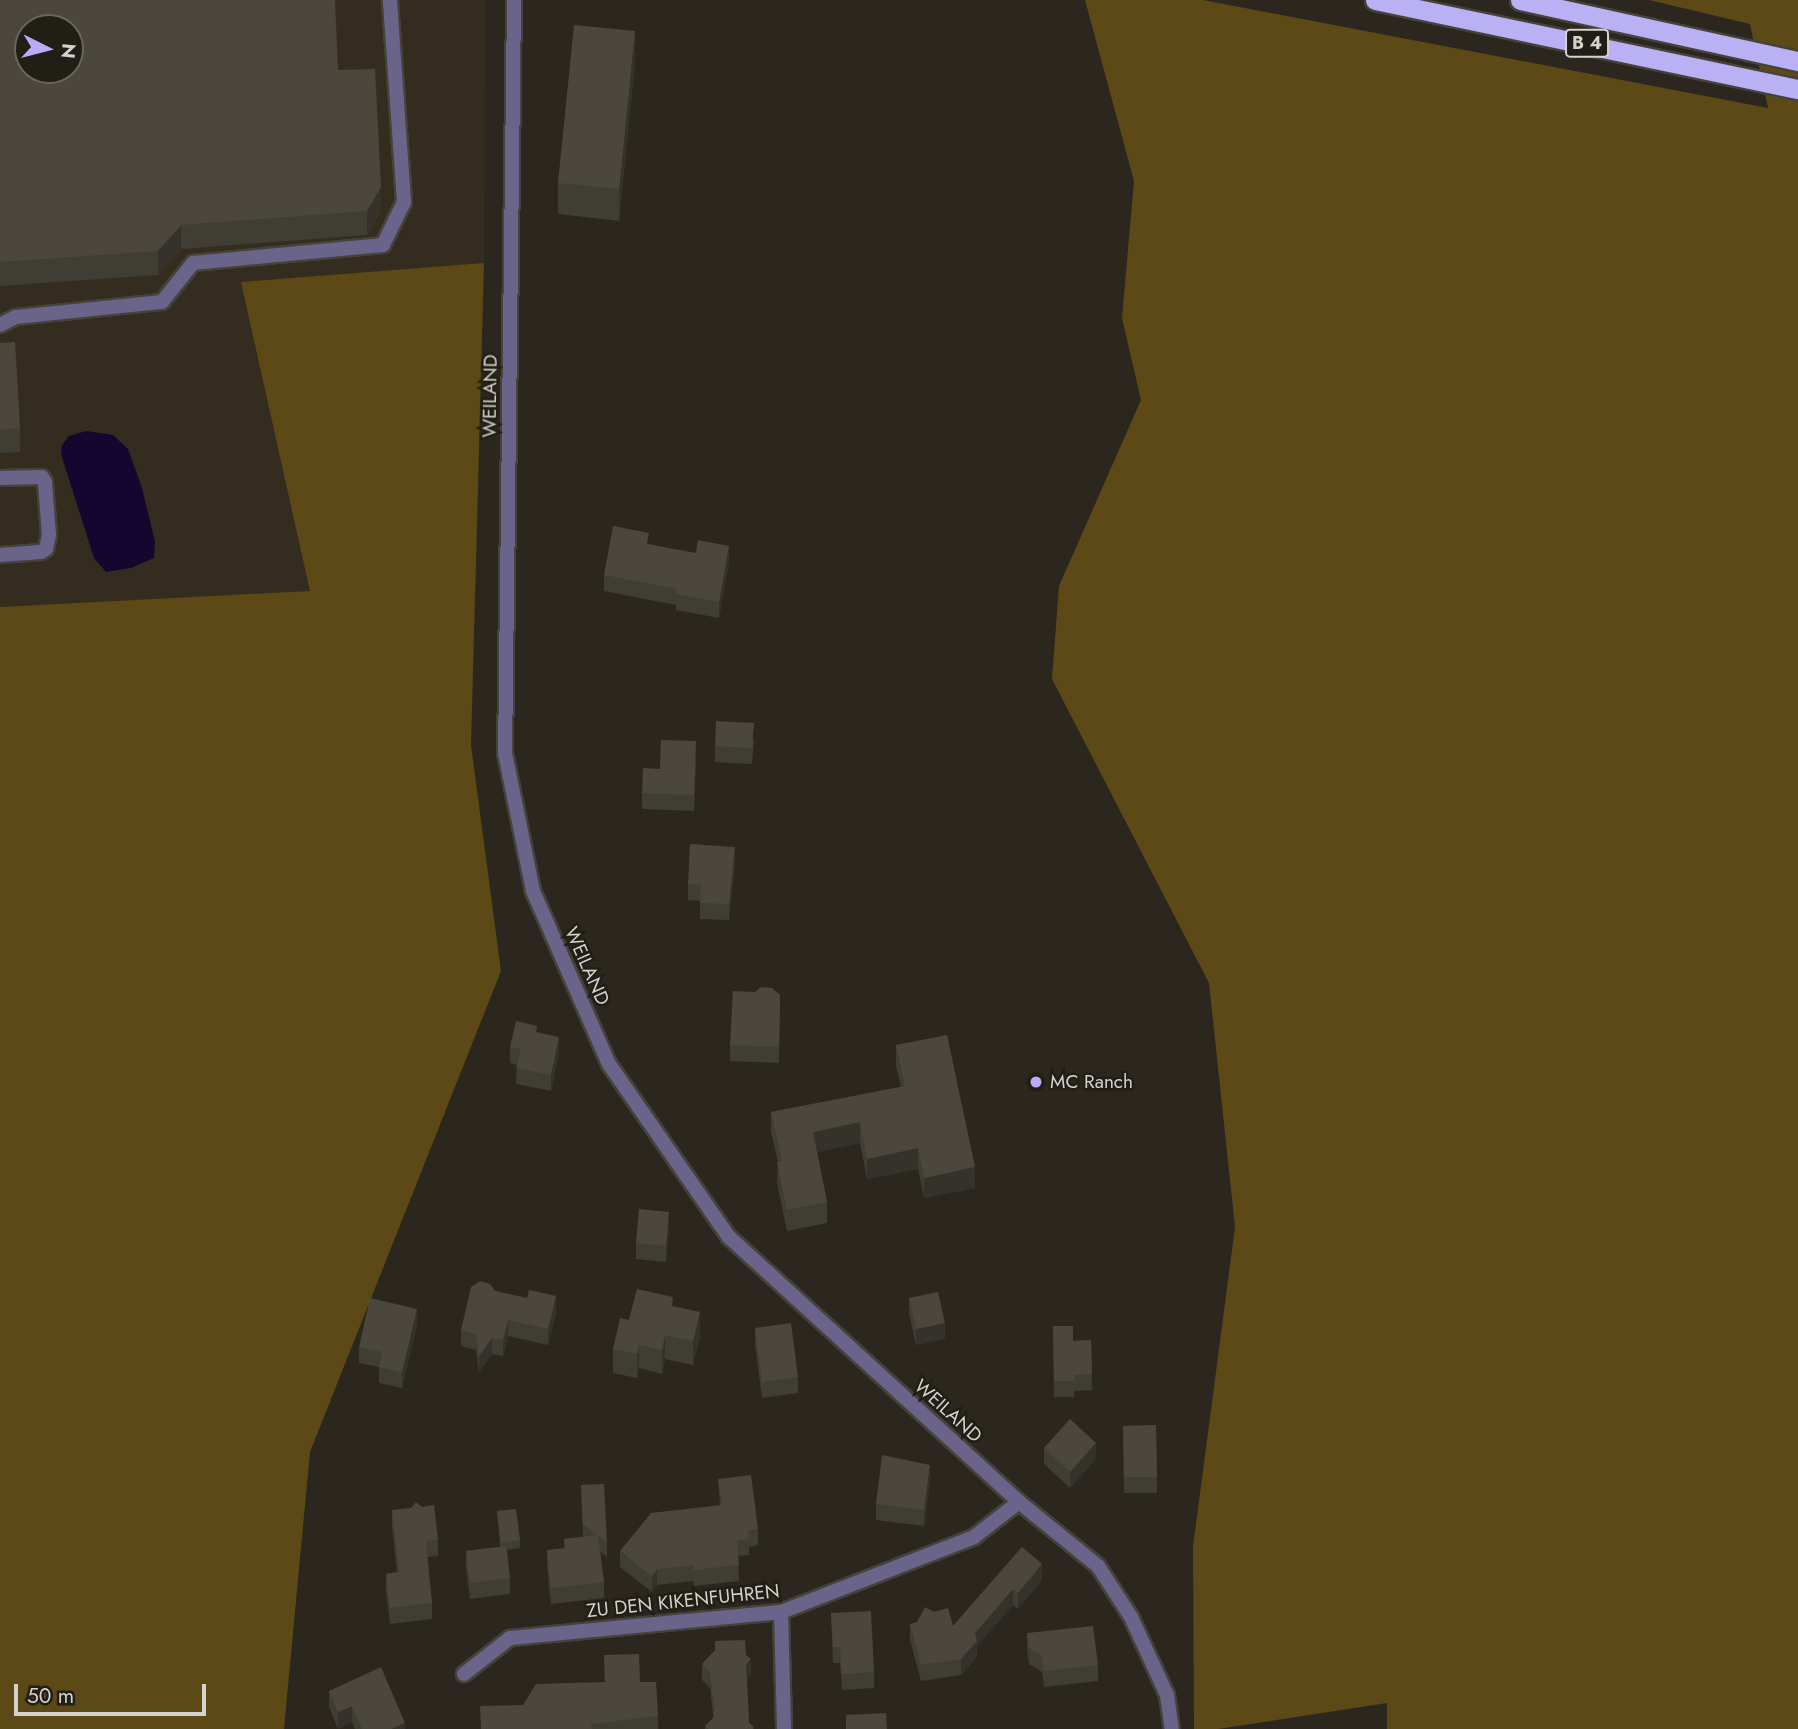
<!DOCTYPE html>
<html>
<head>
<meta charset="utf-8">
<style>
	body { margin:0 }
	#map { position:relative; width:1798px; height:1729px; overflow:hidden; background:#2b271f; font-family:Jost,sans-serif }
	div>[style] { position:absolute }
	.built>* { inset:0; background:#342d1f }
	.green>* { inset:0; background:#5c4915 }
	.water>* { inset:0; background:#13062f }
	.roads { filter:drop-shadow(2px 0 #46423b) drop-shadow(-2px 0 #46423b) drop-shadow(0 2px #46423b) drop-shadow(0 -2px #46423b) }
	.service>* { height:14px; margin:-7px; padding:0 7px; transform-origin:7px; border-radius:7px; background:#6a648b }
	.minor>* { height:14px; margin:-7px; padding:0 7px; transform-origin:7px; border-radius:7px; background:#6a648b }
	.trunk>* { height:19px; margin:-9.5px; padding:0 9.5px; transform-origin:9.5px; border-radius:9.5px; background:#bab0f4 }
	.wall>* { inset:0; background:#403d34 }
	.shaded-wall>* { inset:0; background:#34322b }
	.building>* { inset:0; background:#4b473d }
	.dots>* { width:19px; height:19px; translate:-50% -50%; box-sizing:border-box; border:4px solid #211e15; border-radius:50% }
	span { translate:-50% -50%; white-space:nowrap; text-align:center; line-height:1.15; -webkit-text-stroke:5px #211e15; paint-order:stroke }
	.shield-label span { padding:2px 5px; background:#211e15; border:2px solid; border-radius:5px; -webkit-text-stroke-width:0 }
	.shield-label { font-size:18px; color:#d4d2cc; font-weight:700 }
	.street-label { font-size:19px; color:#d4d2cc }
	.poi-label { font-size:19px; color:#d4d2cc }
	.left { translate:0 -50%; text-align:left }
	.north { position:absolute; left:14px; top:14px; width:70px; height:70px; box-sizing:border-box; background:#211e15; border:2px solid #69665e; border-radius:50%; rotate:96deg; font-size:19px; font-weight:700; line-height:28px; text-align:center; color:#d4d2cc }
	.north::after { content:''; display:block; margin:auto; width:24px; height:32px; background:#b8abf7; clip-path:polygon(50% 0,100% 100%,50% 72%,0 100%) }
	.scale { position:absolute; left:14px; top:1684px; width:192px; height:32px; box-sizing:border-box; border:4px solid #d4d2cc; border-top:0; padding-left:9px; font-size:21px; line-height:24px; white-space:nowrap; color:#d4d2cc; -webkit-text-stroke:5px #211e15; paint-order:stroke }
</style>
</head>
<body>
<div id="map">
	<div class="built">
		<i style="clip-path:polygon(evenodd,0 0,485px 0,484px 263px,476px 584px,0 607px,0 0,28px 28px,70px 28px,70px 70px,28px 70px,28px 28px)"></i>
	</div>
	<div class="green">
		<i style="clip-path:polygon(1085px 0,1203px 0,1768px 108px,1750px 24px,1649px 0,1798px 0,1798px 1729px,1387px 1729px,1387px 1703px,1218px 1729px,1194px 1729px,1193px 1547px,1235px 1227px,1209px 983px,1052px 679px,1059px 586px,1141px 400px,1122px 318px,1134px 181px)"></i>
		<i style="clip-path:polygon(484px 263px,471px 745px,501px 971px,310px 1452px,284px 1729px,0 1729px,0 607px,310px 591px,241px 282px)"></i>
	</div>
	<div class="water">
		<i style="clip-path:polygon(86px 431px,113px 435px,128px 449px,142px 488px,155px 542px,154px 558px,131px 568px,106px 572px,94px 558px,61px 454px,62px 445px,69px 436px)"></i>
	</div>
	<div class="roads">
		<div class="service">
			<i style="left:0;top:325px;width:18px;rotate:-27deg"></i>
			<i style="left:16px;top:317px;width:147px;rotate:-5.9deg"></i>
			<i style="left:162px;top:302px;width:50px;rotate:-51.5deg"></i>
			<i style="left:193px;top:263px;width:191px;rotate:-5.4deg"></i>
			<i style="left:383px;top:245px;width:48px;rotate:-64deg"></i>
			<i style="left:404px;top:202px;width:202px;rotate:-94deg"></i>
			<i style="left:0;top:478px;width:42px;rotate:-1.4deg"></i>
			<i style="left:42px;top:477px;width:6px;rotate:59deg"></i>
			<i style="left:45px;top:482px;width:53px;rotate:85.7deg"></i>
			<i style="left:49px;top:535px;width:14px;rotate:102deg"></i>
			<i style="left:46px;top:549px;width:6px;rotate:149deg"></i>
			<i style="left:41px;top:552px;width:41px;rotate:175.8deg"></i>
		</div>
		<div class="minor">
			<i style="left:514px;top:0;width:753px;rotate:90.68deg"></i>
			<i style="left:505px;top:753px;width:141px;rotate:78.5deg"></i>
			<i style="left:533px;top:891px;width:189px;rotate:66.3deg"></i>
			<i style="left:609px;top:1064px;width:211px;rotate:55.3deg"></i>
			<i style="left:729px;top:1237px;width:393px;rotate:42.4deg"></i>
			<i style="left:1019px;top:1502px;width:102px;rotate:39deg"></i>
			<i style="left:1098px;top:1566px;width:61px;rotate:57.1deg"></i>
			<i style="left:1131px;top:1617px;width:86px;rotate:65.2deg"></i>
			<i style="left:1167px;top:1695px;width:34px;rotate:82deg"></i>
			<i style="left:781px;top:1612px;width:117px;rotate:88.5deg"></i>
			<i style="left:464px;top:1674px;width:58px;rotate:-38deg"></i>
			<i style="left:510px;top:1638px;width:272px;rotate:-5.5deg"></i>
			<i style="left:781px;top:1612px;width:207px;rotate:-21.2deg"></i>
			<i style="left:974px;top:1537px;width:57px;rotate:-37.9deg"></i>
		</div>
		<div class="trunk">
			<i style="left:1375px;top:0;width:432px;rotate:11.9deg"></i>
			<i style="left:1520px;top:0;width:285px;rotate:12.4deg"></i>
		</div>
	</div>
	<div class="wall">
		<i style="clip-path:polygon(0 0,338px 70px,381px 211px,367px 235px,181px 249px,158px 275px,0 286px)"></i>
		<i style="clip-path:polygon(635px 63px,619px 221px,558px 214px,558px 183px)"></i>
		<i style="clip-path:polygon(0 343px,20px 428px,20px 452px,0 453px)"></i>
		<i style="clip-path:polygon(649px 544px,729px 562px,719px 618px,676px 610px,676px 605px,604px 591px,604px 575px)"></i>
		<i style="clip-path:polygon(754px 739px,752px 764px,715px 762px,715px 746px)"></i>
		<i style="clip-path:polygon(696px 757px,694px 811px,642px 809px,642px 793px,660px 769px)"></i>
		<i style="clip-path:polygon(735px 863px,729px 920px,700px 919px,700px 901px,688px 900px,688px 884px)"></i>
		<i style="clip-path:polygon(780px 995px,779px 1063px,730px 1061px,730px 1045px)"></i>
		<i style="clip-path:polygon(537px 1032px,559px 1053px,551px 1091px,516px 1084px,517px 1065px,510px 1063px,510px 1047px)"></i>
		<i style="clip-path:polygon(896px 1045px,975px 1188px,924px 1198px,918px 1169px,867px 1179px,860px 1143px,817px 1152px,827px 1202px,827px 1223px,787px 1231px,777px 1183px,778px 1162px,771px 1132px,771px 1112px,901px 1087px,896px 1066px)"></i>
		<i style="clip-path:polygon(669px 1228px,666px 1262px,636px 1259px,636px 1243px)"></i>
		<i style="clip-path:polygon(495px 1291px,556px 1312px,548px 1345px,508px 1336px,503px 1356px,492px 1354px,479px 1372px,476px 1350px,461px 1346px,461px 1330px)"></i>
		<i style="clip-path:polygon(909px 1298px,945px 1339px,916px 1345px,909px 1314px)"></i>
		<i style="clip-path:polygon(673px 1306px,700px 1336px,693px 1365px,665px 1359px,662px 1374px,639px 1368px,637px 1378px,613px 1373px,613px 1349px,629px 1320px)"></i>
		<i style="clip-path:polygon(417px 1325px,402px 1388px,379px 1383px,379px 1367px,359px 1363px,359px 1347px)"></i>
		<i style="clip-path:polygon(1053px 1326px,1073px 1341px,1091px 1340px,1092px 1390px,1074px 1391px,1074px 1397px,1054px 1397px)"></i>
		<i style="clip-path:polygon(755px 1328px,798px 1377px,798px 1393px,762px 1398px,755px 1344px)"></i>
		<i style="clip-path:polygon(1156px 1425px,1157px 1493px,1124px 1493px,1123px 1426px)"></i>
		<i style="clip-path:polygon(1044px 1448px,1096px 1459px,1070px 1488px,1044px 1464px)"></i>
		<i style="clip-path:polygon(718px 1479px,758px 1529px,758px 1545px,749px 1547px,749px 1555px,738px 1556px,739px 1581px,694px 1586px,693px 1581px,657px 1585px,652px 1592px,620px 1567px,620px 1551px,720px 1506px)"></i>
		<i style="clip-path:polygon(930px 1481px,924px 1526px,876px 1520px,876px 1504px)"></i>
		<i style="clip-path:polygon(581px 1485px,607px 1543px,607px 1557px,600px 1551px,604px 1582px,604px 1598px,551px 1604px,547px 1566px,547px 1550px,564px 1549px,564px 1539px,583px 1537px)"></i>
		<i style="clip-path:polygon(392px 1510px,438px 1540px,438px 1556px,427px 1557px,432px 1603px,432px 1619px,390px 1624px,386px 1590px,386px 1574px,397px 1572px,392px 1526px)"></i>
		<i style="clip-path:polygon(497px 1511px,520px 1540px,520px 1548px,507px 1550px,510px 1578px,510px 1594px,470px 1599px,466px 1567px,466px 1551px,500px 1547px)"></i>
		<i style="clip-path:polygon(1022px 1547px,1042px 1580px,1018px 1609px,1013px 1605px,977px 1646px,977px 1657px,961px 1675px,921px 1681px,910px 1640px,910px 1624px,953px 1626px)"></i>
		<i style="clip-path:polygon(831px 1613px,874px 1672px,874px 1688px,842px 1690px,840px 1663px,833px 1663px)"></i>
		<i style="clip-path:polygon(1027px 1633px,1098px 1665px,1098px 1681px,1044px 1687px,1042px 1672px,1029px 1664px,1027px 1649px)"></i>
		<i style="clip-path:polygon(604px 1655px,640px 1682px,658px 1716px,658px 1729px,481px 1729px,523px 1705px,605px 1682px)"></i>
		<i style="clip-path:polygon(746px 1655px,751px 1675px,747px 1679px,749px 1723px,754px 1729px,705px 1729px,705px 1726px,713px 1718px,713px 1714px,710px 1688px,702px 1680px,702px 1664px)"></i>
		<i style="clip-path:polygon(329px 1691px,405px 1729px,355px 1729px,352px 1722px,338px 1729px,329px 1707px)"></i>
	</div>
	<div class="shaded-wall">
		<i style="clip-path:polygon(635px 31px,635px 63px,619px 221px,619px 189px)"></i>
		<i style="clip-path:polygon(381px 187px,381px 211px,367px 235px,367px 211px)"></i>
		<i style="clip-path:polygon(181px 225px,181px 249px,158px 275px,158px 251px)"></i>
		<i style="clip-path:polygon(729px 546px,729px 562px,719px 618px,719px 602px)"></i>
		<i style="clip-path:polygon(735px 847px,735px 863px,729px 920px,729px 904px)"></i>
		<i style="clip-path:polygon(559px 1037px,559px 1053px,551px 1091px,551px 1075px)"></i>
		<i style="clip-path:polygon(860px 1122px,860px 1143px,813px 1153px,813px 1132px)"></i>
		<i style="clip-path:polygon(918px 1148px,918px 1169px,867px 1179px,867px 1159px)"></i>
		<i style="clip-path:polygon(975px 1167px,975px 1188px,924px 1198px,924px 1178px)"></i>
		<i style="clip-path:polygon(669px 1212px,669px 1228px,666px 1262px,666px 1246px)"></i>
		<i style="clip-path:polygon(556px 1296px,556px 1312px,548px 1345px,548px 1329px)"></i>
		<i style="clip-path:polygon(417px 1309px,417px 1325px,402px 1388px,402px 1372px)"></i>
		<i style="clip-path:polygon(700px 1312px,700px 1336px,693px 1365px,693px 1341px)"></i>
		<i style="clip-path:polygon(508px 1320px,508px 1336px,503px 1356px,503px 1340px)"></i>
		<i style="clip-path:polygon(945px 1323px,945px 1339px,916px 1345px,916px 1329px)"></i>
		<i style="clip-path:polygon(665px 1335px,665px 1359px,662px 1374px,662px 1350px)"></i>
		<i style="clip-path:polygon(492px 1338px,492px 1354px,479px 1372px,479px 1356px)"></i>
		<i style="clip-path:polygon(639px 1345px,639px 1368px,637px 1378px,637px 1354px)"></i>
		<i style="clip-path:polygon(1096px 1443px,1096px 1459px,1070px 1488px,1070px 1472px)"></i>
		<i style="clip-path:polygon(930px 1465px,930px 1481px,924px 1526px,924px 1510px)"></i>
		<i style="clip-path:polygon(1042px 1564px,1042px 1580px,1018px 1609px,1018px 1593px)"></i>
		<i style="clip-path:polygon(657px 1569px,657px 1585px,652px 1592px,652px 1576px)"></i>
		<i style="clip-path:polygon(1013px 1589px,1013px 1605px,977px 1646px,977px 1657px,961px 1675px,961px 1659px,975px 1633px)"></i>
		<i style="clip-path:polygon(751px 1659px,751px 1675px,746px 1680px,746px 1664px)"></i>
		<i style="clip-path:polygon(352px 1706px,352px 1722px,338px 1729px,338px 1712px)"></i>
		<i style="clip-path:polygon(405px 1723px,405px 1729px,391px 1729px)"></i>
	</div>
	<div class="building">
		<i style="clip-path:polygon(evenodd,0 0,335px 0,338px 70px,375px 69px,381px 187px,367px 211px,181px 225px,158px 251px,0 262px,0 0,28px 28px,70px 28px,70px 70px,28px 70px,28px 28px)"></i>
		<i style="clip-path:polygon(574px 25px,635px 31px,619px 189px,558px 183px)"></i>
		<i style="clip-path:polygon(15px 342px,20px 428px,0 430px,0 343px)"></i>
		<i style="clip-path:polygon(613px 526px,649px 533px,647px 544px,696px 553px,698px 540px,729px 546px,719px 602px,676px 594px,677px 589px,604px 575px)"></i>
		<i style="clip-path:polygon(716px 721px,754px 723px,752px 748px,715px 746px)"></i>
		<i style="clip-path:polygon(661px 740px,696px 741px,694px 795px,642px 793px,643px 768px,660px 769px)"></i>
		<i style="clip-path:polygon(690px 844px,735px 847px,729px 904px,700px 903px,701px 885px,688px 884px)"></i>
		<i style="clip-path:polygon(761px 987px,772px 988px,780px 995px,779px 1047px,730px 1045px,733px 991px,755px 992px)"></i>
		<i style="clip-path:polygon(516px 1021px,537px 1026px,536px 1032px,559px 1037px,551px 1075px,516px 1068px,521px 1049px,510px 1047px)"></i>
		<i style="clip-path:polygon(947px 1035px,975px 1167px,924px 1178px,918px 1148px,867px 1159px,860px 1122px,813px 1132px,827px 1202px,787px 1210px,777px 1162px,782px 1161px,771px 1112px,905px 1086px,896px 1045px)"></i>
		<i style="clip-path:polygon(639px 1209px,669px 1212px,666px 1246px,636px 1243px)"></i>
		<i style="clip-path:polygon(480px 1281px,490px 1284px,495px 1291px,527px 1298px,529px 1290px,556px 1296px,548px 1329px,508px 1320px,503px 1340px,492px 1338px,479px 1356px,476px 1334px,461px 1330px,471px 1287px)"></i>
		<i style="clip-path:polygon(637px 1289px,673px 1297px,672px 1306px,700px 1312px,693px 1341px,665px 1335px,662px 1350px,639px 1345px,637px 1354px,613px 1349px,620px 1318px,629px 1320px)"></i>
		<i style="clip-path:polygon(938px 1292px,945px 1323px,916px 1329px,909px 1298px)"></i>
		<i style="clip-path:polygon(370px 1298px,417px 1309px,402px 1372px,379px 1367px,382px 1352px,359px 1347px)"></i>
		<i style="clip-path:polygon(791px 1323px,798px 1377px,762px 1382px,755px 1328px)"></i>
		<i style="clip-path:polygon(1053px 1326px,1073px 1326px,1073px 1341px,1091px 1340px,1092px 1374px,1074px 1375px,1074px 1381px,1054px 1381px)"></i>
		<i style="clip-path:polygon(1070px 1419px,1096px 1443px,1070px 1472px,1044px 1448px)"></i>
		<i style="clip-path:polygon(1156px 1425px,1157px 1477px,1124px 1477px,1123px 1426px)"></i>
		<i style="clip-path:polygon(882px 1455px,930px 1465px,924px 1510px,876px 1504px)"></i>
		<i style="clip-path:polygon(751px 1475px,758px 1529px,748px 1531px,749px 1539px,737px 1540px,739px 1565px,694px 1570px,693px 1565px,657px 1569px,652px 1576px,620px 1551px,651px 1513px,722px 1505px,718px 1479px)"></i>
		<i style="clip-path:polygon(604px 1484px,607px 1543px,583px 1524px,581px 1485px)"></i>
		<i style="clip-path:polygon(416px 1502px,422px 1507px,434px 1505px,438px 1540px,426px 1541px,432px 1603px,390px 1608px,386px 1574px,399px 1572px,392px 1510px,411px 1508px)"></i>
		<i style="clip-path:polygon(516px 1509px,520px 1540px,501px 1543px,497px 1511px)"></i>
		<i style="clip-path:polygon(598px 1535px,604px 1582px,551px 1588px,547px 1550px,566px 1548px,564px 1539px)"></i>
		<i style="clip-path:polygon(506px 1546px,510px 1578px,470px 1583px,466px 1551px)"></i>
		<i style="clip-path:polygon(1022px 1547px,1042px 1564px,1018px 1593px,1013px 1589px,975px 1633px,977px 1641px,961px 1659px,921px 1665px,910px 1624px,917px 1622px,925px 1607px,934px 1612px,948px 1608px,953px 1626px)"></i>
		<i style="clip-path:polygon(871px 1611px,874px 1672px,842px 1674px,840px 1647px,833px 1647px,831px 1613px)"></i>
		<i style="clip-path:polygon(1093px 1626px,1098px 1665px,1044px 1671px,1042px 1656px,1029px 1648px,1027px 1633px)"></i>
		<i style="clip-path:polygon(745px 1640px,746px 1655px,751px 1659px,746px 1664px,749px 1723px,754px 1727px,752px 1729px,709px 1729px,705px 1726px,713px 1718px,714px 1707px,710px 1672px,702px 1664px,715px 1650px,715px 1641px)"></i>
		<i style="clip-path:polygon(639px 1654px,640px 1682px,656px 1682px,658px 1716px,591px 1724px,592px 1729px,481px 1729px,480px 1706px,523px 1705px,536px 1684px,605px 1682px,604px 1655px)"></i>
		<i style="clip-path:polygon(381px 1667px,405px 1723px,391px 1729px,362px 1729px,352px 1706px,338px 1712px,329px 1691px)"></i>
		<i style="clip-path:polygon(886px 1713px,887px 1729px,846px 1729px,846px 1715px)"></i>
	</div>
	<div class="dots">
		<i style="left:1036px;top:1082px;background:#b8abf7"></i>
	</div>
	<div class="shield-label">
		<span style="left:1587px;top:43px">B 4</span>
	</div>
	<div class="street-label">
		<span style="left:490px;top:396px;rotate:-89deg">WEILAND</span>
		<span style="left:587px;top:966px;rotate:66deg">WEILAND</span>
		<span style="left:948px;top:1411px;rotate:42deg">WEILAND</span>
		<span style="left:683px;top:1601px;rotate:-6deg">ZU DEN KIKENFUHREN</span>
	</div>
	<div class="poi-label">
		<span class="left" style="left:1050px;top:1082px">MC Ranch</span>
	</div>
	<div class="north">N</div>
	<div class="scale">50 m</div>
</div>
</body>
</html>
